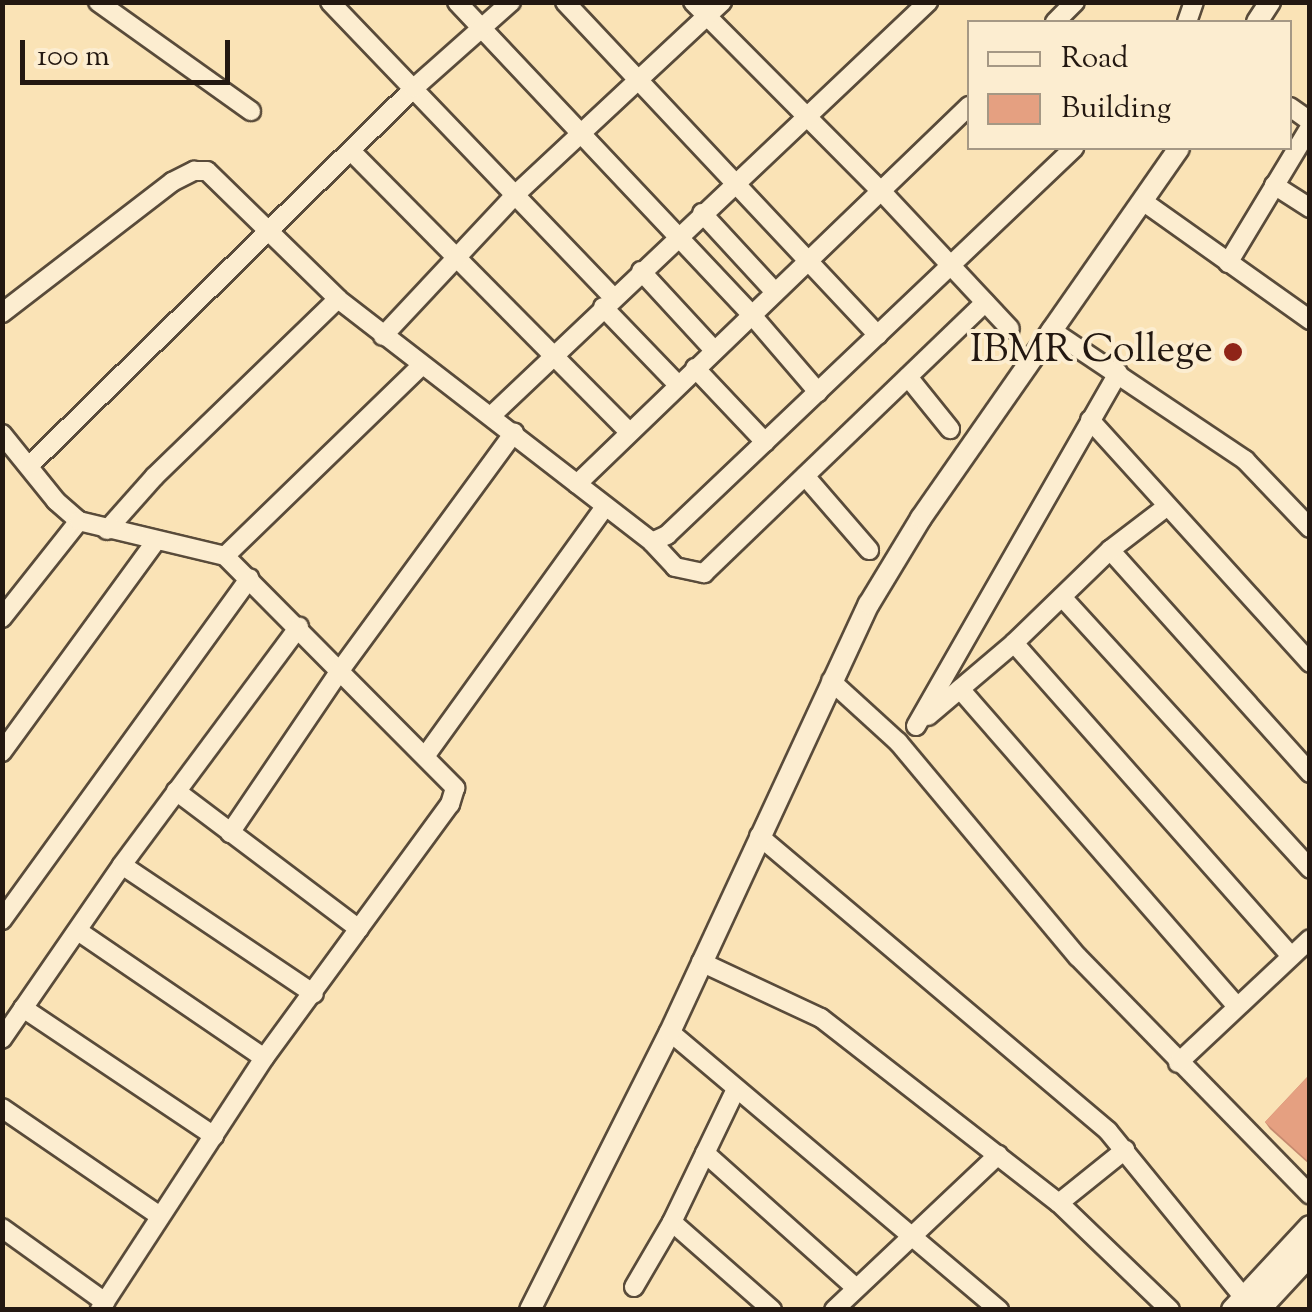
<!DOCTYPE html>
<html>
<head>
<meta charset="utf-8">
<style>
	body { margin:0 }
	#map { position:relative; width:1312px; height:1312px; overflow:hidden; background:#fae3b6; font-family:"Sorts Mill Goudy",serif }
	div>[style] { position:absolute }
	.roads { filter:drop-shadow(2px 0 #594b3a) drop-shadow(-2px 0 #594b3a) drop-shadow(0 2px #594b3a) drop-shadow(0 -2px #594b3a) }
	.minor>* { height:18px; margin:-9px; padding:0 9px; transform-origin:9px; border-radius:9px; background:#fcedd0 }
	.tertiary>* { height:20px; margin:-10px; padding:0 10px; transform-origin:10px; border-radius:10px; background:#fcedd0 }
	.secondary>* { height:22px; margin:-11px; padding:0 11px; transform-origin:11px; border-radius:11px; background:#fcedd0 }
	.wall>* { inset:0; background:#c58a6f }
	.building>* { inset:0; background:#e5a081 }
	.dots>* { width:28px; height:28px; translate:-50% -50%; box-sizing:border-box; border:5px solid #fcedd0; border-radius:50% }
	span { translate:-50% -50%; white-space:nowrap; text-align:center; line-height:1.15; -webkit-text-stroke:8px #fcedd0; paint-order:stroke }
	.poi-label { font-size:40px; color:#231811 }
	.right { translate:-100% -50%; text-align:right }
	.frame { position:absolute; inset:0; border:5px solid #231811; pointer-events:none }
	.legend { position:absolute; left:967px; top:20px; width:325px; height:130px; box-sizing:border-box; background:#fcedd0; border:2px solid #a59884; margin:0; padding:12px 18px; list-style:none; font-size:30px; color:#231811 }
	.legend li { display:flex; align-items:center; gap:20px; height:50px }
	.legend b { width:50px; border:2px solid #a59884 }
	.scale { position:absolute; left:20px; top:40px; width:210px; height:45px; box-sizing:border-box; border:5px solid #231811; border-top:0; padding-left:12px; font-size:30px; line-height:35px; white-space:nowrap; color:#231811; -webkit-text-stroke:8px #fcedd0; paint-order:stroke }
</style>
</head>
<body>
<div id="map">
	<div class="roads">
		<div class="minor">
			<i style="left:98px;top:2px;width:188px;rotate:35.5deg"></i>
			<i style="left:330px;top:2px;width:409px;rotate:46.2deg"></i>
			<i style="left:457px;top:2px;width:429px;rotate:46.7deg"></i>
			<i style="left:751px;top:314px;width:103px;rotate:49.3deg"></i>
			<i style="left:565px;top:2px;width:457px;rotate:46.8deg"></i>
			<i style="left:693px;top:2px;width:268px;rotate:45.2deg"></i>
			<i style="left:882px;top:192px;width:187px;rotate:46.9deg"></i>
			<i style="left:1055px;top:22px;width:28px;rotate:-45deg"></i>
			<i style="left:1187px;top:22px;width:21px;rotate:-71deg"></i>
			<i style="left:1290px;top:107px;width:24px;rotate:35deg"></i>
			<i style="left:351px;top:151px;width:394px;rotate:45.3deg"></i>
			<i style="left:1274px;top:185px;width:43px;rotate:32.6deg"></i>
			<i style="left:1144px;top:202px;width:204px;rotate:35.4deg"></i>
			<i style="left:702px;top:213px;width:108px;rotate:47.3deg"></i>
			<i style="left:1228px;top:263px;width:159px;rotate:-58.9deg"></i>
			<i style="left:641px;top:271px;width:108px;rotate:47.3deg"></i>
			<i style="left:603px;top:307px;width:107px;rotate:46.1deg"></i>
			<i style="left:2px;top:313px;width:215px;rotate:-37.6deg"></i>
			<i style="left:172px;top:182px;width:25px;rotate:-27deg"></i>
			<i style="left:194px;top:171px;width:13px"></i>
			<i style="left:207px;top:171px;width:183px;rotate:44.3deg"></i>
			<i style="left:338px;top:299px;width:397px;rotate:37.7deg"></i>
			<i style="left:652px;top:542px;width:17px;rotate:-25deg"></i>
			<i style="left:667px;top:535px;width:562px;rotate:-43.56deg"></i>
			<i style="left:1051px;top:330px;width:234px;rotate:33.8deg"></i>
			<i style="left:1245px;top:460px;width:94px;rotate:46.3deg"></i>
			<i style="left:383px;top:336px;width:195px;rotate:-46.9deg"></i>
			<i style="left:516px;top:194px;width:282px;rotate:-43deg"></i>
			<i style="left:695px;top:368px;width:102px;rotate:46.6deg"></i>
			<i style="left:908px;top:377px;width:67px;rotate:51.1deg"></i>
			<i style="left:492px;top:415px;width:601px;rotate:-43.45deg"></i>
			<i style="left:1090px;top:420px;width:328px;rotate:47.8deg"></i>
			<i style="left:2px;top:434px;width:86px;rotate:51.1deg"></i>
			<i style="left:56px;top:501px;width:30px;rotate:41deg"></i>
			<i style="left:29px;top:466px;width:540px;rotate:-44.47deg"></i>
			<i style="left:414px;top:88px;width:130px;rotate:-41.6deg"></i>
			<i style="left:805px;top:476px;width:98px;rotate:49.1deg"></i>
			<i style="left:577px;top:484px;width:545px;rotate:-43.96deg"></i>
			<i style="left:107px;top:530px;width:71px;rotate:-48.4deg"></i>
			<i style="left:154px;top:477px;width:256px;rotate:-44.1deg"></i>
			<i style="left:652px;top:542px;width:34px;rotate:47deg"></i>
			<i style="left:675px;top:567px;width:30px;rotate:12deg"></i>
			<i style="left:704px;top:573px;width:390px;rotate:-43.9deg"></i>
			<i style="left:1110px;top:550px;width:300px;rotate:48.1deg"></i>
			<i style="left:225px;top:556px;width:274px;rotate:-44.1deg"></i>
			<i style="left:1062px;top:597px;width:368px;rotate:47.6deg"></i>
			<i style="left:2px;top:618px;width:124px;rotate:-51.6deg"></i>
			<i style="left:79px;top:521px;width:150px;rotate:13.5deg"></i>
			<i style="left:225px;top:556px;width:327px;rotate:45.2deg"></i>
			<i style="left:455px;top:788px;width:17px;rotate:107deg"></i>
			<i style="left:450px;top:804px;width:315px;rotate:126.2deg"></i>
			<i style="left:264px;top:1058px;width:301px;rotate:123.1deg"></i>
			<i style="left:1014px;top:643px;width:418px;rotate:48.5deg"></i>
			<i style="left:831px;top:681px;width:91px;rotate:42.3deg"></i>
			<i style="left:898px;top:742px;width:280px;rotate:50.1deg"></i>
			<i style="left:1078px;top:957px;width:332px;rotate:45.7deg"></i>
			<i style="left:960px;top:689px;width:420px;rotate:48.9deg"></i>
			<i style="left:928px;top:716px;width:113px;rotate:-40.3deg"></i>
			<i style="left:1014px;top:643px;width:134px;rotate:-44.1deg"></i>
			<i style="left:1110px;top:550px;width:71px;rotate:-37.5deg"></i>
			<i style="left:916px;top:726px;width:407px;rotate:-60.2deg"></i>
			<i style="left:2px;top:752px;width:261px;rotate:-53.9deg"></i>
			<i style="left:426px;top:755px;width:306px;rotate:-54.2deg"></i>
			<i style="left:176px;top:791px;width:229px;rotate:37deg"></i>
			<i style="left:230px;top:833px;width:198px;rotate:-55.9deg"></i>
			<i style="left:341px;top:669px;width:293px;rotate:-53.8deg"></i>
			<i style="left:759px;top:836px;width:457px;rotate:40.2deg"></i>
			<i style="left:1108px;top:1131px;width:215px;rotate:50.8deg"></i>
			<i style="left:122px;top:865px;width:231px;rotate:33.9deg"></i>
			<i style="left:2px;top:920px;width:422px;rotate:-54.1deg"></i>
			<i style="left:78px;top:931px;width:225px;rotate:34.3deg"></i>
			<i style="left:701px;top:962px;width:132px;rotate:25deg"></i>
			<i style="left:821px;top:1018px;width:301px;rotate:37.9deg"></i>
			<i style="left:1059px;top:1203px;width:154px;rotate:43.9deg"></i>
			<i style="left:23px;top:1008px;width:230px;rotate:33.8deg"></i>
			<i style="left:670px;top:1032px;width:431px;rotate:40.2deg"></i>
			<i style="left:2px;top:1039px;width:211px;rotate:-55.4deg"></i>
			<i style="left:122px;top:865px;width:297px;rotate:-53.4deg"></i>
			<i style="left:1178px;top:1063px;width:181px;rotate:-43.2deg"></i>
			<i style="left:2px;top:1108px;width:189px;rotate:34.4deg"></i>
			<i style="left:705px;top:1153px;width:203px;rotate:41.8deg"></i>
			<i style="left:1059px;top:1203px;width:85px;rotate:-38.8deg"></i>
			<i style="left:672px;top:1222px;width:133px;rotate:41.3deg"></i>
			<i style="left:2px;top:1228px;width:127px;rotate:35.7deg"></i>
			<i style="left:634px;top:1287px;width:75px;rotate:-59.7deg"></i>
			<i style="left:672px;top:1222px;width:145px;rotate:-64.3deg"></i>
			<i style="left:834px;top:1310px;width:226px;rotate:-43.4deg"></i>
		</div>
		<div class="tertiary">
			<i style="left:1257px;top:22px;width:24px;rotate:-57deg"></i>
			<i style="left:530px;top:1310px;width:311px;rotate:-63.3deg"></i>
			<i style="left:670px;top:1032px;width:472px;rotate:-65.1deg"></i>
			<i style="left:869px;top:604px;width:100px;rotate:-58.8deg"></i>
			<i style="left:921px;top:518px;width:451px;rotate:-55.1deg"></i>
		</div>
		<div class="secondary">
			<i style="left:1233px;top:1310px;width:113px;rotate:-47.1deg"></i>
			<i style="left:1258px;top:1310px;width:76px;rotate:-47.1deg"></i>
		</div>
	</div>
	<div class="wall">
		<i style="clip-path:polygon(1310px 1074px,1310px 1165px,1270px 1129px,1265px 1122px)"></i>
	</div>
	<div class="building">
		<i style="clip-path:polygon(1310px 1074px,1310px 1161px,1309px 1162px,1265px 1122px)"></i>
	</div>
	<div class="dots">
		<i style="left:1233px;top:352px;background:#8f2418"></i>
	</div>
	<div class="poi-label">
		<span class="right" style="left:1213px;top:352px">IBMR College</span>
	</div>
	<div class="frame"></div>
	<ul class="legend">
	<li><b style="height:12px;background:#fcedd0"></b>Road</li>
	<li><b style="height:28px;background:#e5a081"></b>Building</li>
	</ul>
	<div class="scale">100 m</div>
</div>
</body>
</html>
